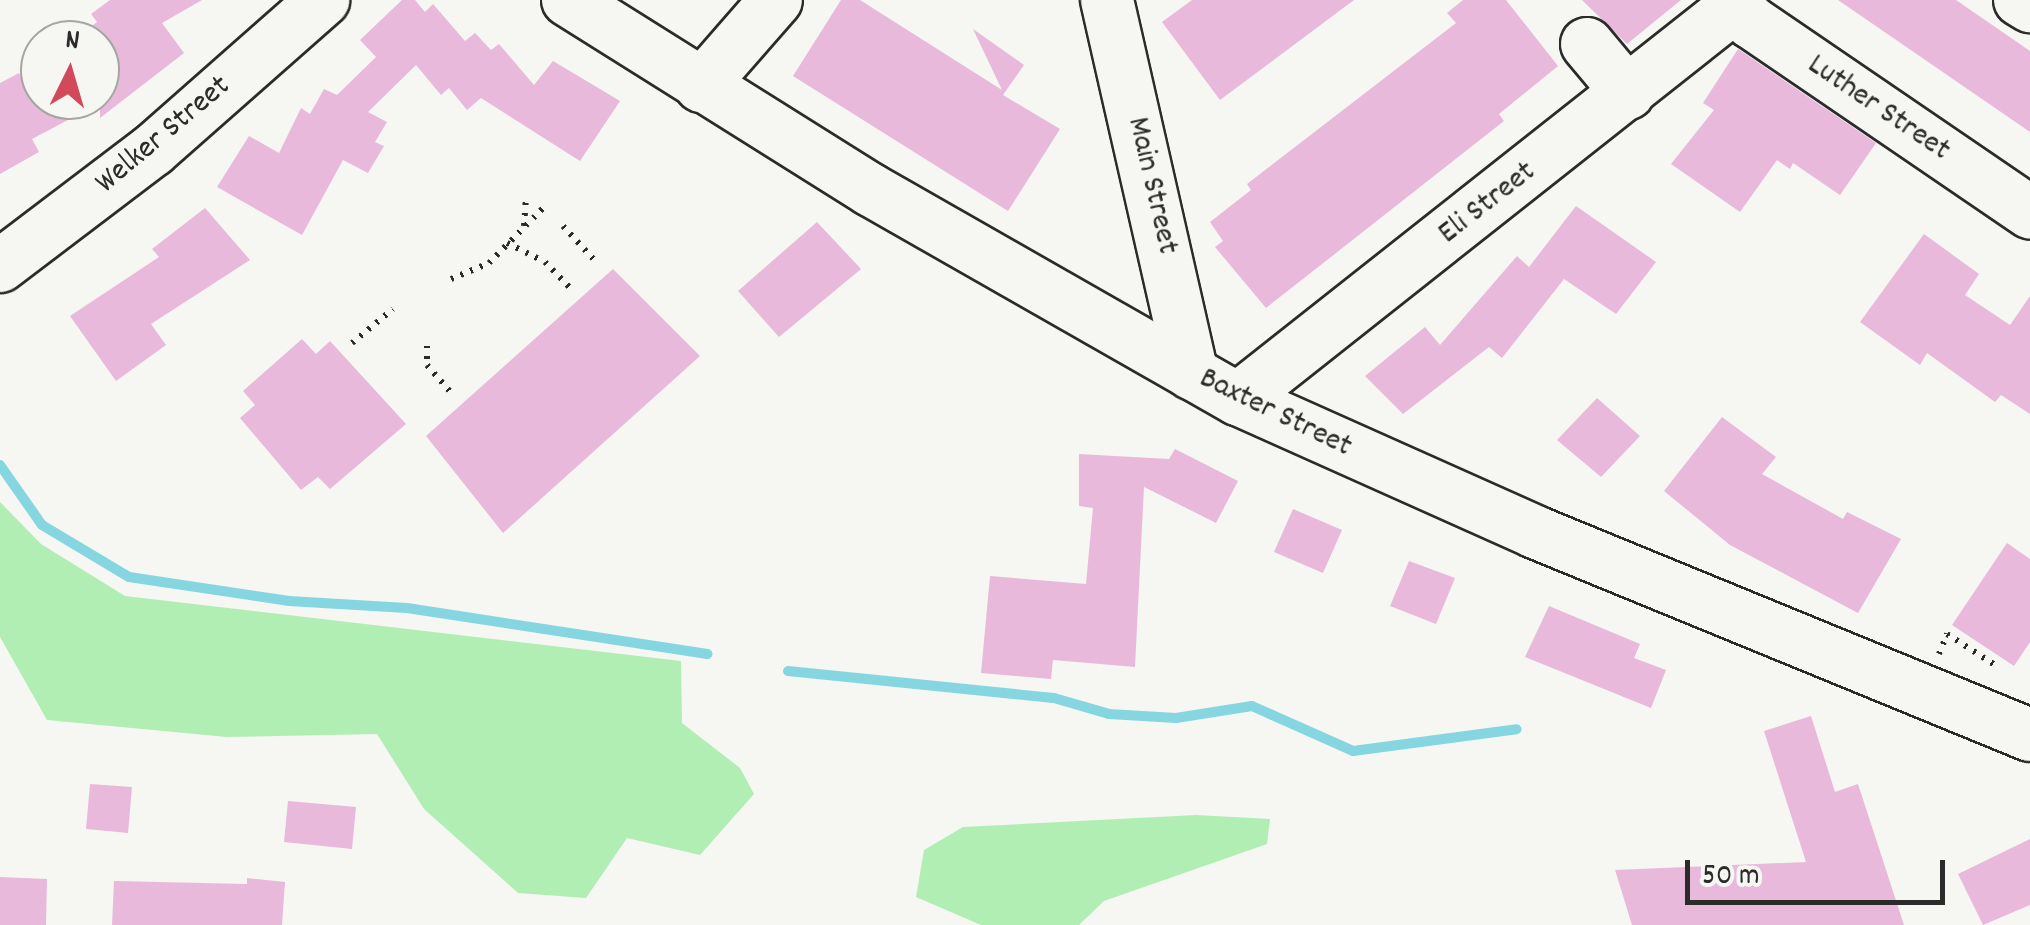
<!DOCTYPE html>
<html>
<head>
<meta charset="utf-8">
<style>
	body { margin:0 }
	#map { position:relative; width:2030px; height:925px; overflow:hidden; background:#f6f6f2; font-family:Dekko,sans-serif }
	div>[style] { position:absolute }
	.green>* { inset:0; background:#b1eeb4 }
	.stream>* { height:10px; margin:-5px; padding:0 5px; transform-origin:5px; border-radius:5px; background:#86d6e2 }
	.building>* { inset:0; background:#e9b9db }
	.path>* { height:6px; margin-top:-3px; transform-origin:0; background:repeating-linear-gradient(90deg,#2b2b2b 0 2.5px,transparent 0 10.5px) }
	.roads { filter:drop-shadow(2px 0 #2b2b2b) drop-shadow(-2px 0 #2b2b2b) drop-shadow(0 2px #2b2b2b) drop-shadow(0 -2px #2b2b2b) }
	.minor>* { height:52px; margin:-26px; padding:0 26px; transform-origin:26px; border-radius:26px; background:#f6f6f2 }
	span { translate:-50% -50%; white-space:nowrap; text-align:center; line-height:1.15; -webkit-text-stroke:8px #f6f6f2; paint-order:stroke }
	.street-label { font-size:32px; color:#2b2b2b }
	.north { position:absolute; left:20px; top:20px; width:100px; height:100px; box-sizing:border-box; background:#f6f6f2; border:2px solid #a5a5a2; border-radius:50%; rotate:5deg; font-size:28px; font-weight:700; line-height:40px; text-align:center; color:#2b2b2b }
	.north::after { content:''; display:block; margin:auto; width:35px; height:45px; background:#d1495b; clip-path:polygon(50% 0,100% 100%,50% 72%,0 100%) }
	.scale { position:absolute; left:1685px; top:860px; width:260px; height:45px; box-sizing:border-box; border:5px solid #2b2b2b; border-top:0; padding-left:12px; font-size:30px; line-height:35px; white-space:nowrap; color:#2b2b2b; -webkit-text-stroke:8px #f6f6f2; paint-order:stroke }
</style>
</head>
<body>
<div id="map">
	<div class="green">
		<i style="clip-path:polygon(0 502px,41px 544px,125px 596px,681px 661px,682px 723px,740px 768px,754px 794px,700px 855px,627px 838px,586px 898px,518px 893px,424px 809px,377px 734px,227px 737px,47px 720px,0 637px)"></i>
		<i style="clip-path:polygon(1196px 815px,1270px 819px,1267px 844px,1104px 901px,1079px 925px,981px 925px,916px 897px,924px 850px,963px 827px)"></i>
	</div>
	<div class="stream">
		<i style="left:0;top:465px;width:73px;rotate:55deg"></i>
		<i style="left:42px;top:525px;width:101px;rotate:30.9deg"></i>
		<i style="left:129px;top:577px;width:162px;rotate:8.5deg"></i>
		<i style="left:289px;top:601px;width:118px;rotate:3.4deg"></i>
		<i style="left:407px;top:608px;width:304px;rotate:8.7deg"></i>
		<i style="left:788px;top:671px;width:267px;rotate:5.8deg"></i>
		<i style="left:1054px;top:698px;width:57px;rotate:16.2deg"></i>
		<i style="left:1109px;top:714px;width:67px;rotate:3.4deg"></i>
		<i style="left:1176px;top:718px;width:77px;rotate:-9deg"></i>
		<i style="left:1252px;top:706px;width:111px;rotate:24deg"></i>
		<i style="left:1353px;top:751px;width:165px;rotate:-7.6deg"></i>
	</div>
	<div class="building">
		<i style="clip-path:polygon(110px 0,202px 0,162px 23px,184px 53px,100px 118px,100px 103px,32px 139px,39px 152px,0 174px,0 83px,19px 73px,34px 100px,100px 100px,100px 40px,74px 40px,97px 22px,91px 14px)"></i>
		<i style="clip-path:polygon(402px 0,415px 0,425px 12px,433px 4px,465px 41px,475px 33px,491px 50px,499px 44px,534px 85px,553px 61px,620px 101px,580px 161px,481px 98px,467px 110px,449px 88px,441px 95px,416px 65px,368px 112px,387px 122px,375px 142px,384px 146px,368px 173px,343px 160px,302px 235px,217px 187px,249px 136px,279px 153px,301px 108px,310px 114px,324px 89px,337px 95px,376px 57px,360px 40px)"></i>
		<i style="clip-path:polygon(841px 0,860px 0,1002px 90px,973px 29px,1024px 65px,1003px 95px,1060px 129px,1008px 211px,793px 76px)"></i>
		<i style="clip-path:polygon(1192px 0,1354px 0,1220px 100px,1162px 22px)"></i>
		<i style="clip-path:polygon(1463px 0,1506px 0,1558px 66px,1499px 114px,1504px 121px,1266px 308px,1215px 247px,1223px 241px,1210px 222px,1251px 190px,1247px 184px,1456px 23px,1447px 13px)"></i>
		<i style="clip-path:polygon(1582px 0,1681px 0,1627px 44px)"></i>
		<i style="clip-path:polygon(1838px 0,1956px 0,2030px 51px,2030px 132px)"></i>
		<i style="clip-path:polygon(1738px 49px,1876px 143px,1840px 195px,1793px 163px,1790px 169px,1777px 160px,1740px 212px,1671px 164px,1714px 110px,1703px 103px)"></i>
		<i style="clip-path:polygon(1576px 206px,1656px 262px,1616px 314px,1564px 279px,1502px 358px,1489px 347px,1403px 414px,1365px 376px,1425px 327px,1440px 345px,1517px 256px,1529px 267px)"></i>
		<i style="clip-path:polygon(205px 208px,250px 260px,151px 324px,166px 345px,116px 381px,70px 316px,159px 257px,152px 249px)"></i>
		<i style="clip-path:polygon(817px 222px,861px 269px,779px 337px,738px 291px)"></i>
		<i style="clip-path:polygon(1924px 234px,1979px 274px,1965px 295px,2010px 325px,2030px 296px,2030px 414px,2001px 395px,1995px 402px,1927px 353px,1920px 365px,1860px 322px)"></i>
		<i style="clip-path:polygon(613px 269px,700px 356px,503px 533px,426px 436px)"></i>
		<i style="clip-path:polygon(302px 339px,316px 354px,330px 341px,406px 424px,330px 489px,318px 477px,301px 490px,240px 418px,255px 405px,243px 391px)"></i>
		<i style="clip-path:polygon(1597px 398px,1640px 436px,1601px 477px,1557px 440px)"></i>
		<i style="clip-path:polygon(1722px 417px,1776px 457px,1762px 474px,1843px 519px,1847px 512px,1901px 539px,1858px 613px,1730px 545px,1664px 491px)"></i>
		<i style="clip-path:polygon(1175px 449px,1238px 481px,1216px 523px,1144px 487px,1135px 667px,1053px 660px,1051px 679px,981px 673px,990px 576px,1086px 584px,1093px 508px,1079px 506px,1079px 454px,1169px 459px)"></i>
		<i style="clip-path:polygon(1293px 509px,1342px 530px,1323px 573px,1274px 552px)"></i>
		<i style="clip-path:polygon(2007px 543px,2030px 559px,2030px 642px,2014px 666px,1952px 625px)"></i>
		<i style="clip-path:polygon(1409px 561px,1455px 578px,1436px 624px,1390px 606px)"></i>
		<i style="clip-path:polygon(1549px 606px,1640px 644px,1634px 658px,1666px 670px,1651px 708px,1525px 657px)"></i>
		<i style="clip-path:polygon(1811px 716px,1835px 792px,1858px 784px,1904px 925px,1632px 925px,1615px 870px,1806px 862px,1764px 731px)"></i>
		<i style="clip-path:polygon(90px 784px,132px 787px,128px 833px,86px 829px)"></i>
		<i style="clip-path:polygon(288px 801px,356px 807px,352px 849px,284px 842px)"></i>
		<i style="clip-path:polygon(2030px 839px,2030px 905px,1983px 925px,1958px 874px)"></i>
		<i style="clip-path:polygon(0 877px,47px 879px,46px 925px,0 925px)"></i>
		<i style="clip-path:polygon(247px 878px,285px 882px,282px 925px,112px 925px,114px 881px,247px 884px)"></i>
	</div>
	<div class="path">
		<i style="left:524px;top:226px;width:28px;rotate:-86deg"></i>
		<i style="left:563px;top:226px;width:50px;rotate:47.4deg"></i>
		<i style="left:507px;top:243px;width:42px;rotate:26.6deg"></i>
		<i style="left:545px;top:262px;width:35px;rotate:46deg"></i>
		<i style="left:451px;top:279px;width:41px;rotate:-22.8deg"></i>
		<i style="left:489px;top:263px;width:77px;rotate:-45.5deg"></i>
		<i style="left:352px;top:343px;width:53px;rotate:-39.7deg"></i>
		<i style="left:427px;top:346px;width:19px;rotate:90deg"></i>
		<i style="left:427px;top:365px;width:35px;rotate:49deg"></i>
		<i style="left:1939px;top:654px;width:22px;rotate:-68deg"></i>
		<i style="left:1947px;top:634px;width:61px;rotate:32.9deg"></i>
	</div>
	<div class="roads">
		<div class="minor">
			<i style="left:568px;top:0;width:358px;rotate:32.1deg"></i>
			<i style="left:871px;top:190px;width:422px;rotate:29.7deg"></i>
			<i style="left:1238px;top:399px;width:325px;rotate:24.1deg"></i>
			<i style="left:1535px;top:532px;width:535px;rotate:22.3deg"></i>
			<i style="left:1107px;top:0;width:383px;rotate:77.2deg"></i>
			<i style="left:1731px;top:0;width:30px;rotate:48deg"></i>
			<i style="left:1751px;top:22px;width:338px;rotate:34.3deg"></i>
			<i style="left:2020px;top:0;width:12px;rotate:31deg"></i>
			<i style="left:1587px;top:44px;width:64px;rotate:50.1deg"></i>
			<i style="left:701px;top:86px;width:114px;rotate:-48.9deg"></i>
			<i style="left:0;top:266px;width:192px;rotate:-37.2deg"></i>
			<i style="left:153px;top:150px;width:227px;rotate:-41.4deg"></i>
			<i style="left:1238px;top:399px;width:634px;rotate:-38.33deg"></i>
		</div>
	</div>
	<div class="street-label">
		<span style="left:1878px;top:109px;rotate:34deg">Luther Street</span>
		<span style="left:164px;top:136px;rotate:-40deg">Welker Street</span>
		<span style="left:1151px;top:186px;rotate:77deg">Main Street</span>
		<span style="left:1488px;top:204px;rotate:-38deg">Eli Street</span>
		<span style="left:1275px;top:414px;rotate:26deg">Baxter Street</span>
	</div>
	<div class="north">N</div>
	<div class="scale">50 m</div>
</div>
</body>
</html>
